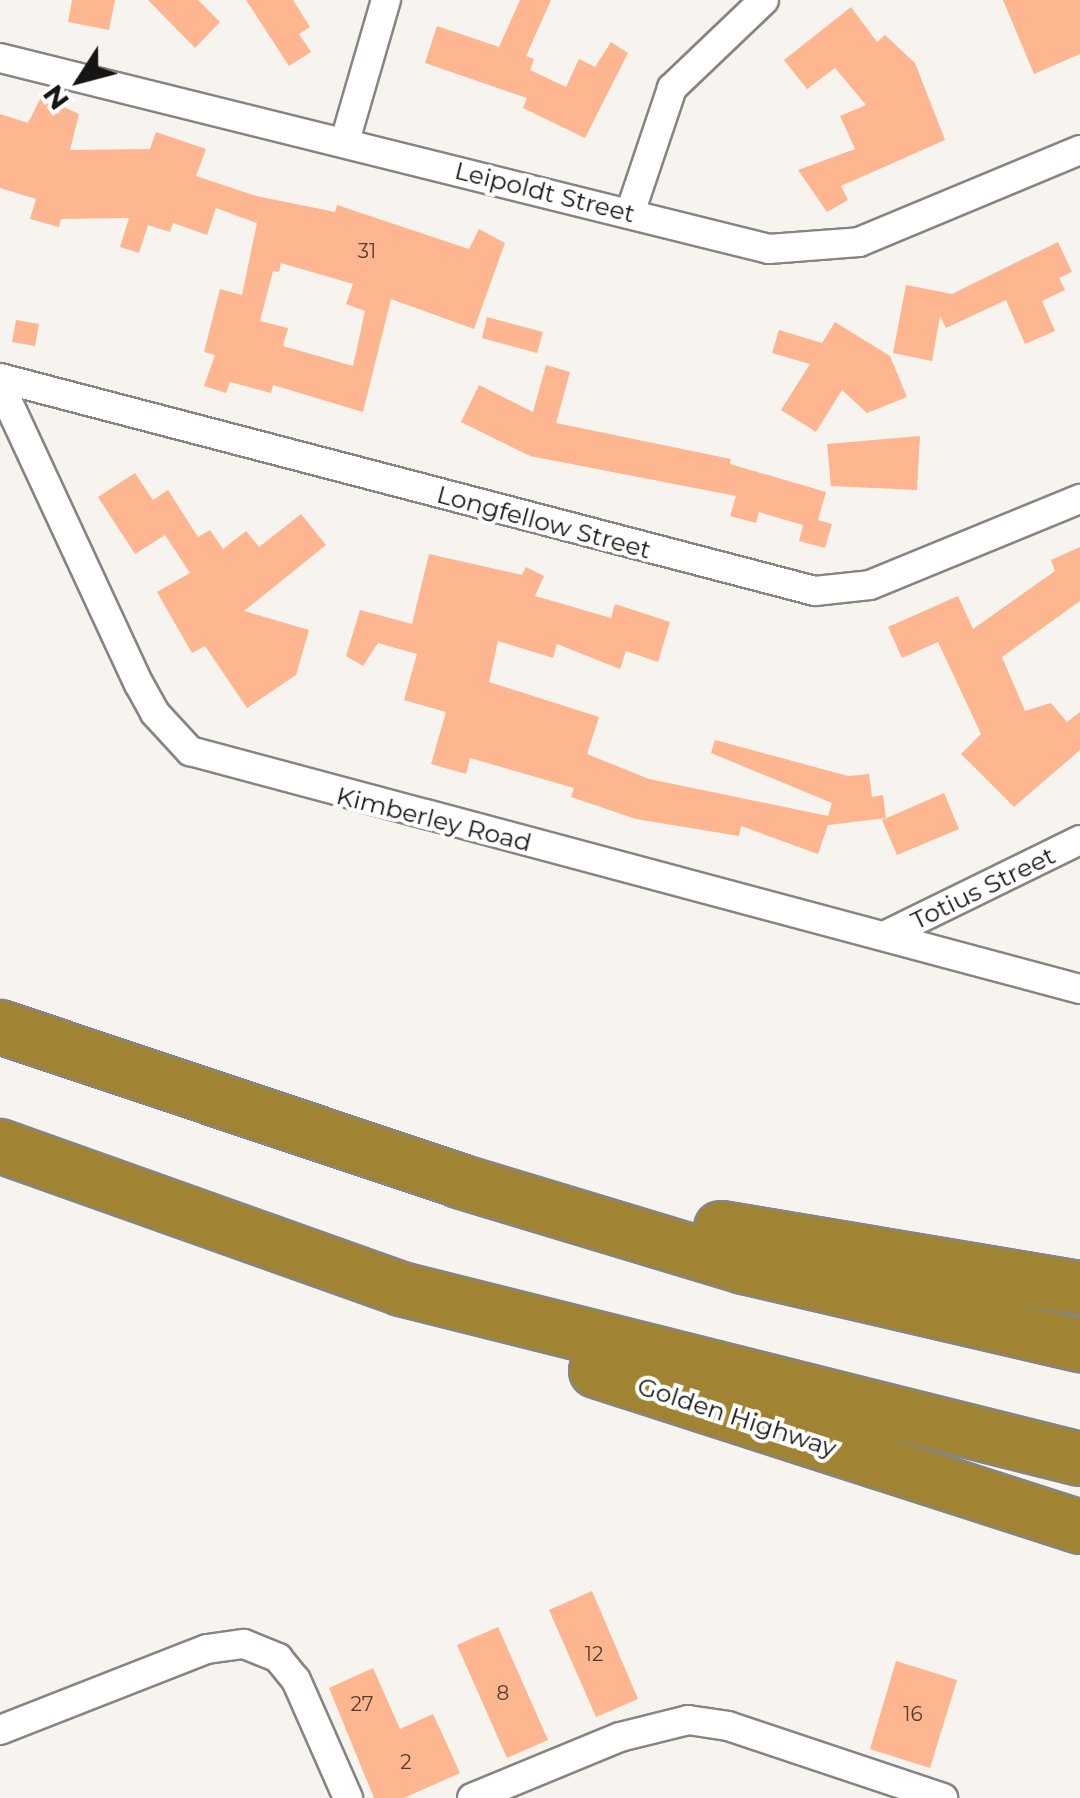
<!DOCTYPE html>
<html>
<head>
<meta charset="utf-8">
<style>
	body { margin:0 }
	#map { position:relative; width:1080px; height:1798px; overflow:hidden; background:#f7f4ef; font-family:Montserrat,sans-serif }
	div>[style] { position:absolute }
	.building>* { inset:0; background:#fdb68f }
	.roads { filter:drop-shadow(2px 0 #878581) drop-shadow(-2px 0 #878581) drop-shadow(0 2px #878581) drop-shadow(0 -2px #878581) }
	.street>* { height:28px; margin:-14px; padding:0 14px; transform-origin:14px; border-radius:14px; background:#fff }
	.highway>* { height:52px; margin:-26px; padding:0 26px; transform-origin:26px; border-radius:26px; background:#a18433 }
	span { translate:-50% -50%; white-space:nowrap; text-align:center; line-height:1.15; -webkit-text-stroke:8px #fff; paint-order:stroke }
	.number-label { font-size:20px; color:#503d33 }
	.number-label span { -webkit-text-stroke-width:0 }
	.street-label { font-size:25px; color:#161514 }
	.north { position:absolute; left:30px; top:30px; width:100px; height:100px; -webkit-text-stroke:8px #fff; paint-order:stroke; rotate:234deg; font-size:28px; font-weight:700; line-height:40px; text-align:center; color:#161514 }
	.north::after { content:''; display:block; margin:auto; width:35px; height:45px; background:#161514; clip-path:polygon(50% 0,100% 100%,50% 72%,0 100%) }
</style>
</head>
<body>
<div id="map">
	<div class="building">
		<i style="clip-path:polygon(72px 0,115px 0,109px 30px,68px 22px)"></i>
		<i style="clip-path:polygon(148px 0,198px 0,220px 22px,195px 48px)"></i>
		<i style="clip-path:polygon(246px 0,293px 0,310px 27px,299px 34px,311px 52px,289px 66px)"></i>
		<i style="clip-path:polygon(520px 0,551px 0,526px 56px,534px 59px,530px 70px,566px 87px,579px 59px,595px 67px,611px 42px,628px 53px,585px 138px,523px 108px,527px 98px,425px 63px,437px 26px,499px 47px)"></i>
		<i style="clip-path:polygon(1003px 0,1080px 0,1080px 54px,1034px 74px)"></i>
		<i style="clip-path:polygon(851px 7px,877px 42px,885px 35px,915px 63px,945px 140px,841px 186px,848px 200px,827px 212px,798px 170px,855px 149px,840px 116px,866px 105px,835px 68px,807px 89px,784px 60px)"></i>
		<i style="clip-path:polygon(evenodd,41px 97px,79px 114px,70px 150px,150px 149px,156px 132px,206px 149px,196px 176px,256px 196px,335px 212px,337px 205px,469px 249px,479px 229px,505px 243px,474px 329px,391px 299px,363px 412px,273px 385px,271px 393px,230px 382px,226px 393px,204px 386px,215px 355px,204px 352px,220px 289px,242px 295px,257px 223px,216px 208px,207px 235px,173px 223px,170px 232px,148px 225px,139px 253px,120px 247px,129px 218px,61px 219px,59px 227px,30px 219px,36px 199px,0 188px,0 114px,28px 123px,41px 97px,281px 263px,353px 284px,346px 304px,365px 311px,353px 366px,283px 346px,288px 328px,260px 321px,273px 271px,279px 272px,281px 263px)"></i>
		<i style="clip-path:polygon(1058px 242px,1072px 272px,1059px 278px,1065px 290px,1042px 301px,1055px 331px,1025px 344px,1006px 300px,946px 328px,940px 316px,932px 361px,893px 353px,906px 285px,952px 294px)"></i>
		<i style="clip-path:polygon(487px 317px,543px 332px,537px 353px,482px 338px)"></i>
		<i style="clip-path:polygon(16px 320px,39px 324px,35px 346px,12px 342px)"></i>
		<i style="clip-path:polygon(835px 322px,890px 356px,907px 397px,867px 413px,842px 390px,816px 432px,781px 410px,810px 364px,772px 353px,779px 330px,822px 343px)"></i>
		<i style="clip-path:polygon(546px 365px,570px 372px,556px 423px,731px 459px,730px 464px,826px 492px,818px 520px,832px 524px,825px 548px,799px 541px,803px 525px,759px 512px,756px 523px,730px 516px,736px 496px,530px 456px,461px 422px,479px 385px,533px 412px)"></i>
		<i style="clip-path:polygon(920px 436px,917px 490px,831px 486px,827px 444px)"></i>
		<i style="clip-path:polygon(135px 473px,153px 500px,168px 490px,198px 537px,210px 530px,223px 549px,246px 531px,259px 547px,301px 514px,326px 545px,244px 611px,309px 630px,296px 675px,247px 708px,205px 646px,192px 653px,157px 592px,190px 573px,165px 535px,135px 554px,98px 497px)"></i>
		<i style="clip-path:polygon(1080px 547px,1080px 601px,1002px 657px,1025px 711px,1051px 703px,1067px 722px,1080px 712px,1080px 750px,1014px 807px,961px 754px,981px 734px,938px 642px,902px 658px,888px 627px,958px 596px,973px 629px,1055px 571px,1051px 560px)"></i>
		<i style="clip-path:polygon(429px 554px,522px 575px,526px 567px,544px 576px,535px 596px,611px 618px,615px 604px,670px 622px,658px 662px,626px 651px,620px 669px,557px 644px,553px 658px,498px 641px,489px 682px,599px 717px,587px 754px,649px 779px,828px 816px,832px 803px,711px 753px,715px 740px,848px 776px,869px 774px,872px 797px,883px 795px,886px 818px,828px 825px,818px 854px,741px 826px,739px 836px,636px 819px,571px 797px,574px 788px,470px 758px,466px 774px,431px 764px,446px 712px,404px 700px,417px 654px,378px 643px,363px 666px,346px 656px,360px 610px,412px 624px)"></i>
		<i style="clip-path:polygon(944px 793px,959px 829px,897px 855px,882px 820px)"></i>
		<i style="clip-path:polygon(592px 1591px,638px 1699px,596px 1717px,549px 1610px)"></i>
		<i style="clip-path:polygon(498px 1627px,548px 1740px,507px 1758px,457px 1645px)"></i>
		<i style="clip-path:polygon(896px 1661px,957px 1680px,930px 1768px,870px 1749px)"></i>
		<i style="clip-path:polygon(373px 1668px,400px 1729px,433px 1714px,460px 1773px,404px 1798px,374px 1798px,329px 1688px)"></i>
	</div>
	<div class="roads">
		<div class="street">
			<i style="left:0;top:58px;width:792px;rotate:13.95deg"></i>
			<i style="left:769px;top:249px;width:90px;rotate:-4.4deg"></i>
			<i style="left:859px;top:242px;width:239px;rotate:-22.6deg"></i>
			<i style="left:345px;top:141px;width:147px;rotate:-73.8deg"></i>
			<i style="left:630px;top:213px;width:132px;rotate:-71.4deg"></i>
			<i style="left:672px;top:88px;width:127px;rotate:-43.7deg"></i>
			<i style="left:0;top:378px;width:842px;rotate:14.65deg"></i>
			<i style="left:815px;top:591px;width:55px;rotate:-6.2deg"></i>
			<i style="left:870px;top:585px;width:227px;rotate:-22.3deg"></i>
			<i style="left:0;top:385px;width:330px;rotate:65.1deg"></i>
			<i style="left:139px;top:684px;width:33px;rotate:61deg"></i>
			<i style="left:155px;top:713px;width:52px;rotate:47.4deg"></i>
			<i style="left:190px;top:751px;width:921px;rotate:14.97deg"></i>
			<i style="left:886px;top:935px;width:216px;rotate:-26.1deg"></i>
			<i style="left:0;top:1730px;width:222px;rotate:-21.4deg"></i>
			<i style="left:207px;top:1649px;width:37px;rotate:-8deg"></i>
			<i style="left:244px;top:1644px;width:37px;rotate:22deg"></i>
			<i style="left:278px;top:1658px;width:28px;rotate:51deg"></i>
			<i style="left:296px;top:1680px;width:129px;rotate:66.2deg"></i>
			<i style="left:472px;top:1798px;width:160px;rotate:-22.4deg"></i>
			<i style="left:620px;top:1737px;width:70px;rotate:-14deg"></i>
			<i style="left:688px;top:1720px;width:40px;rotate:8.5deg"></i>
			<i style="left:728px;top:1726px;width:227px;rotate:18.5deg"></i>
		</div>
		<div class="highway">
			<i style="left:0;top:1027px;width:484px;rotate:18.5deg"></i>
			<i style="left:459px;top:1181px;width:298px;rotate:16.8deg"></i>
			<i style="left:744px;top:1267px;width:345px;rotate:13.1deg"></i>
			<i style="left:0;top:1146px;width:426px;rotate:19.6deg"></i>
			<i style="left:401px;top:1289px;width:700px;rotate:14.06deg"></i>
			<i style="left:721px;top:1228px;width:364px;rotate:9.5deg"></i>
			<i style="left:596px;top:1371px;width:509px;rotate:17.86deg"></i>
		</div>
	</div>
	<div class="number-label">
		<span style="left:367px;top:251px">31</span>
		<span style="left:594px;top:1654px">12</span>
		<span style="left:503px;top:1693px">8</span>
		<span style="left:362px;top:1704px">27</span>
		<span style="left:913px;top:1714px">16</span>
		<span style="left:406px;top:1762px">2</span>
	</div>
	<div class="street-label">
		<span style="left:545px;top:192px;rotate:14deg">Leipoldt Street</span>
		<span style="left:544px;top:522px;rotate:15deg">Longfellow Street</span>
		<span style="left:434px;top:819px;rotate:14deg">Kimberley Road</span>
		<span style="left:983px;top:888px;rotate:-26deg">Totius Street</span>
		<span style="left:737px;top:1417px;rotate:18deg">Golden Highway</span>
	</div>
	<div class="north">N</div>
</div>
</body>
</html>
